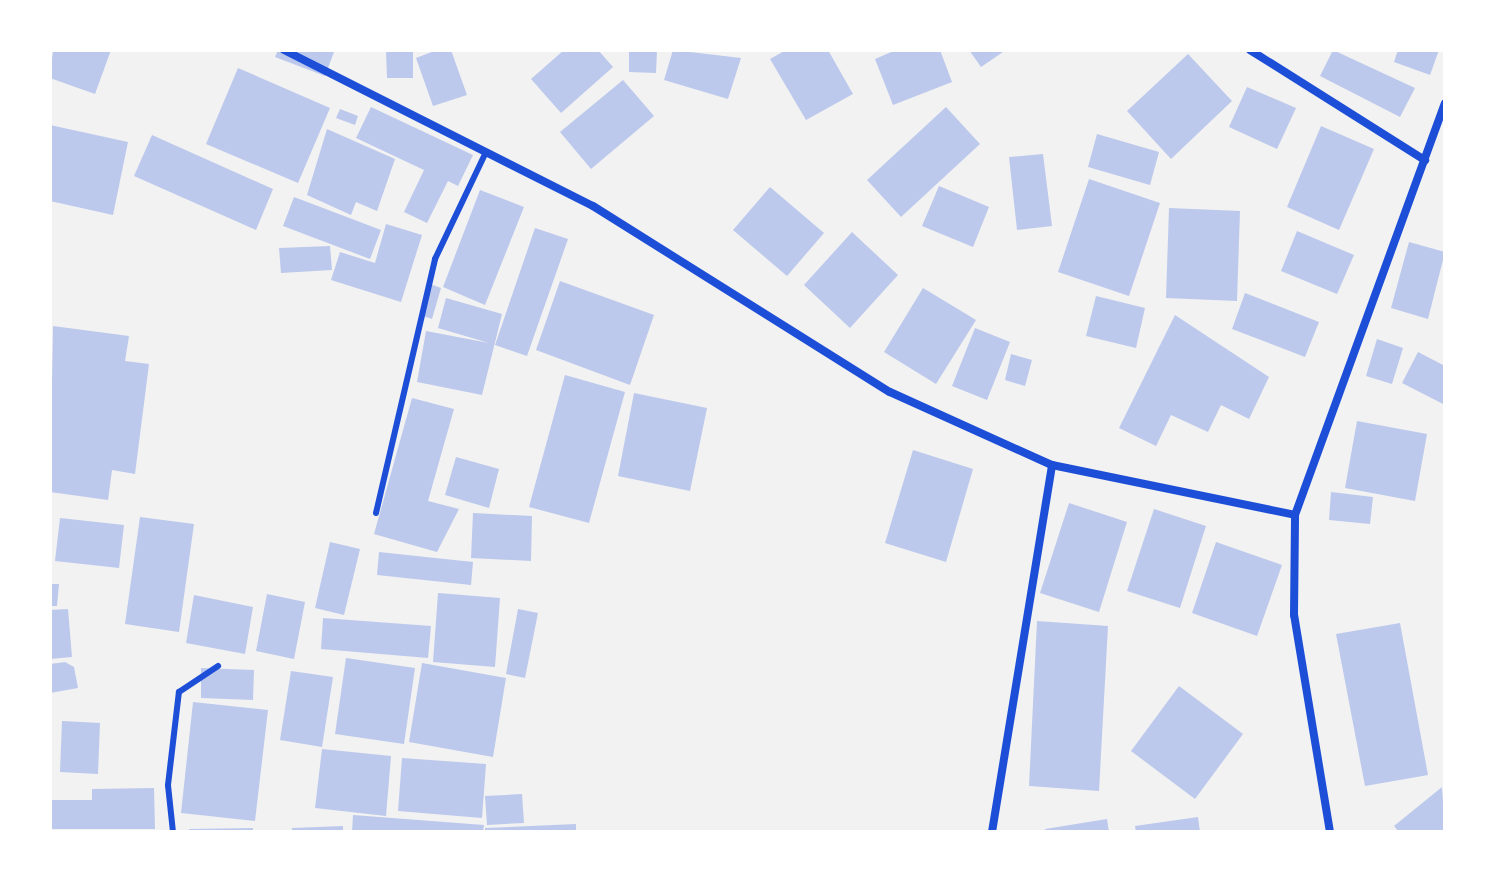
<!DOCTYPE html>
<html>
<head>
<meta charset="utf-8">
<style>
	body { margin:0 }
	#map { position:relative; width:1495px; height:882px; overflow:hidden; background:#f2f2f2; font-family:Commissioner,sans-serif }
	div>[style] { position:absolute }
	.building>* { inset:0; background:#bdc9ec }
	.service>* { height:6px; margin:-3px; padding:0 3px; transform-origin:3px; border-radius:3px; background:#1d4ed8 }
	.minor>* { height:8px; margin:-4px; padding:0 4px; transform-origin:4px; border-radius:4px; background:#1d4ed8 }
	span { translate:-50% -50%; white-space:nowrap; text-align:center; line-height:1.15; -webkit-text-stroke:7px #fff; paint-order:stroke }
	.frame { position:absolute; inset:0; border:52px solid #fff; pointer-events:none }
</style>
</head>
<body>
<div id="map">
	<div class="building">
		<i style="clip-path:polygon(53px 50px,111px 50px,95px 94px,50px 78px)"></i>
		<i style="clip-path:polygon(278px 50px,330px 50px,334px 52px,325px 76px,275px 57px)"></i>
		<i style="clip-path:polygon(386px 50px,413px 50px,413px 78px,387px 78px)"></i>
		<i style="clip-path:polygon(437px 50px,451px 50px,467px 95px,433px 106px,416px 58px)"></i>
		<i style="clip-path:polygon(564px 50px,598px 50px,613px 67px,561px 113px,531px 79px)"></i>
		<i style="clip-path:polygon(629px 50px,657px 50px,656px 73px,629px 72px)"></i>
		<i style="clip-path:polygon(673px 50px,741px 58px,728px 99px,664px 80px)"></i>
		<i style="clip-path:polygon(786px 50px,828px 50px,853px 94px,806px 120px,770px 59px)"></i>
		<i style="clip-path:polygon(896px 50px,940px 50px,952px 82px,893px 105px,875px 59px)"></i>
		<i style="clip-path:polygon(969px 50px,1006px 50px,981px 67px)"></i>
		<i style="clip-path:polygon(1333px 50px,1415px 88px,1400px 117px,1320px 76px)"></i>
		<i style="clip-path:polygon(1398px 50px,1439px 50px,1430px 75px,1394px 62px)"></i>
		<i style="clip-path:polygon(1188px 54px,1232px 101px,1171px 159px,1127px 111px)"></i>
		<i style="clip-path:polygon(238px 68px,330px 108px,298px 183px,206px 144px)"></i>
		<i style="clip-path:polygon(623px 80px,654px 116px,591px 169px,560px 132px)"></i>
		<i style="clip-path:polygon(1247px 87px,1296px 108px,1277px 149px,1229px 127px)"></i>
		<i style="clip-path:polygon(371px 107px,473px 155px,458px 186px,448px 181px,427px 223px,404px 212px,424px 170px,356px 138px)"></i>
		<i style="clip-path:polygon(946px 107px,980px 144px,901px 217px,867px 180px)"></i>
		<i style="clip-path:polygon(340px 109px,358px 116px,355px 125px,336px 118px)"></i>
		<i style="clip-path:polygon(50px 125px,128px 142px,113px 215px,50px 201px)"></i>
		<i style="clip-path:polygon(1321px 126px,1374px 149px,1339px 230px,1287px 207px)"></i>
		<i style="clip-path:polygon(327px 129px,395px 159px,377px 211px,356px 202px,351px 215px,307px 195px)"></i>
		<i style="clip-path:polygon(1097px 134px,1159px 152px,1150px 185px,1088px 167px)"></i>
		<i style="clip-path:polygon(152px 135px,273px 189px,256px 230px,134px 176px)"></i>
		<i style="clip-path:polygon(1043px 154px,1052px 226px,1017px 230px,1009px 157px)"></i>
		<i style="clip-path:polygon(1089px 179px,1160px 203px,1129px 296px,1058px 272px)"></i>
		<i style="clip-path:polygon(939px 186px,989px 207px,973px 247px,922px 226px)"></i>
		<i style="clip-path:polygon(770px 187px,824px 233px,787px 276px,733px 230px)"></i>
		<i style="clip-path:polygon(480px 190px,524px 207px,485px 305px,443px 287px)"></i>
		<i style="clip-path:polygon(294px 197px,381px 230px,370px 259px,283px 226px)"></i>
		<i style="clip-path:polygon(1169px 208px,1240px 211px,1237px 301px,1166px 298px)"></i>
		<i style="clip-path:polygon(386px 224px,422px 235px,401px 302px,331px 280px,340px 252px,375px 263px)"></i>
		<i style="clip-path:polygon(535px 228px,568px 239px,527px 356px,495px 345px)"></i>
		<i style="clip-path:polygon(1297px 231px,1354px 255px,1337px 294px,1281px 271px)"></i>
		<i style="clip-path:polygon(852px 232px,898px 275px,850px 328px,804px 285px)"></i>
		<i style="clip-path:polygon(1409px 242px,1445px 252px,1428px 319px,1391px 308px)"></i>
		<i style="clip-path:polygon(330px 246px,332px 270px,281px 273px,279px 248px)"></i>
		<i style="clip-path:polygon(560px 281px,654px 315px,630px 385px,536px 350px)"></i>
		<i style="clip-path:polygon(430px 284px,441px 288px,432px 319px,420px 315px)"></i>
		<i style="clip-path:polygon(923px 288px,976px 320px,936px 384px,884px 352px)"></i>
		<i style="clip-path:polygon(1245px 293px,1319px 322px,1305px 357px,1232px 329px)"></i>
		<i style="clip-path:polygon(1096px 296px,1145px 308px,1136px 348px,1086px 336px)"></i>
		<i style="clip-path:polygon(446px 298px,502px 314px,482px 395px,417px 382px,426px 331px,489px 343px,438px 328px)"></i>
		<i style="clip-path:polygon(1175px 315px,1269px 377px,1249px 419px,1221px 405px,1208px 432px,1171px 415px,1156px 446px,1119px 428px)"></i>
		<i style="clip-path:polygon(53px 326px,129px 336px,125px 361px,149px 364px,135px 474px,112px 470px,108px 500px,50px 492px)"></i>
		<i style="clip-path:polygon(975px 328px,1010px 342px,987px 400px,952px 386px)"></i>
		<i style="clip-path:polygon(1377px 339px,1403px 348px,1392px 384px,1366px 376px)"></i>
		<i style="clip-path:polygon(1418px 352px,1445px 366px,1445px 405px,1402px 383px)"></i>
		<i style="clip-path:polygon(1011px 354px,1032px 360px,1025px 386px,1005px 380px)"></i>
		<i style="clip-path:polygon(565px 375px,625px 392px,589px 523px,529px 507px)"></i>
		<i style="clip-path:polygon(634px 393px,707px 408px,690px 491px,618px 476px)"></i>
		<i style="clip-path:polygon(412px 398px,454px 409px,428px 501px,459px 509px,437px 552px,374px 534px)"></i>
		<i style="clip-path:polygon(1357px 421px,1427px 434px,1415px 501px,1345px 488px)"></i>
		<i style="clip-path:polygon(913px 450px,973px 469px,946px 562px,885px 543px)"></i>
		<i style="clip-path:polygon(456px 457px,499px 469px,489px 508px,445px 495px)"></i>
		<i style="clip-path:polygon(1331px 492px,1373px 497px,1370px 524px,1329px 520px)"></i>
		<i style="clip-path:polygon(1069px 503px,1127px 522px,1099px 612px,1040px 593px)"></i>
		<i style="clip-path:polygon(1154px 509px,1206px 526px,1180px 608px,1127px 591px)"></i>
		<i style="clip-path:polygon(473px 513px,532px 516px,531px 561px,471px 558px)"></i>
		<i style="clip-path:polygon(140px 517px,194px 524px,179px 632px,125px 624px)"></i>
		<i style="clip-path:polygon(60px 518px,124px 525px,119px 568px,55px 561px)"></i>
		<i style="clip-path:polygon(330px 542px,360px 549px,344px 615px,315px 608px)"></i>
		<i style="clip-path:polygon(1216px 542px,1282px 565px,1257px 636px,1192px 613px)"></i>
		<i style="clip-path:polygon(379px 552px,473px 562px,471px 585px,377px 575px)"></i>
		<i style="clip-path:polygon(50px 584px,59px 584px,57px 606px,50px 606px)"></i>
		<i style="clip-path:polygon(438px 593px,500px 598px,495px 667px,433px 662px)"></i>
		<i style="clip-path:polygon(267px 594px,305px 602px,294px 659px,256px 651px)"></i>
		<i style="clip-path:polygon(194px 595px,253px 607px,245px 654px,186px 643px)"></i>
		<i style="clip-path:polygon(68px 609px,72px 657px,50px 659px,50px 610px)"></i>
		<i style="clip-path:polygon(518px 609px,538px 613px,525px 678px,506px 674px)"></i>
		<i style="clip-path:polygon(323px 618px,431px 626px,428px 658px,321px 649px)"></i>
		<i style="clip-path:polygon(1037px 621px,1108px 626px,1099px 791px,1029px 786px)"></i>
		<i style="clip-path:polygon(1400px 623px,1428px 775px,1365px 786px,1336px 634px)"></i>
		<i style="clip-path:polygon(346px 658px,415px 668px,404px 744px,335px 734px)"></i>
		<i style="clip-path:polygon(65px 662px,74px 667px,78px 688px,50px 693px,50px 664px)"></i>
		<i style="clip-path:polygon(422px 663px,506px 678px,493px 757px,409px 742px)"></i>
		<i style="clip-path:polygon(201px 668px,254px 670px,253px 700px,201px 698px)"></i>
		<i style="clip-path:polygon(291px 671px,333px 677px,322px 747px,280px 740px)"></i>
		<i style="clip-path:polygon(1179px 686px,1243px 734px,1195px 799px,1131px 751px)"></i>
		<i style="clip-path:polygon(193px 702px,268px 710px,255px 821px,181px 813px)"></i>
		<i style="clip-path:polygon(62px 721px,100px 723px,98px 774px,60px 772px)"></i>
		<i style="clip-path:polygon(322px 749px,391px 756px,386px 816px,315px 808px)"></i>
		<i style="clip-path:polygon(402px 758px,486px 764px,482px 818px,398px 811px)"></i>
		<i style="clip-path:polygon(1442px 787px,1445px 832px,1399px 832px,1394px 826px)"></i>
		<i style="clip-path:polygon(154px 788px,155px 829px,50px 829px,50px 800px,92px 800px,92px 789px)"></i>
		<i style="clip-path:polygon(522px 794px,524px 823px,487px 825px,485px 796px)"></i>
		<i style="clip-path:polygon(353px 815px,484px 825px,483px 832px,352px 832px)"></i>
		<i style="clip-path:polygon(1198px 817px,1200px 832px,1136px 832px,1135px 826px)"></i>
		<i style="clip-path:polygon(1107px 819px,1109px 832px,1046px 832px,1045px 829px)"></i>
		<i style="clip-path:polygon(576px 824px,576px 832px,485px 832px,485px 828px)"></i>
		<i style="clip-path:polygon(343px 826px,343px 832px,292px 832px,292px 828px)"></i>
		<i style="clip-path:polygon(253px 828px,253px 832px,189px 832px,189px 829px)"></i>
	</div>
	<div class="service">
		<i style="left:376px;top:513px;width:261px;rotate:-76.9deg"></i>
		<i style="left:435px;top:259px;width:116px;rotate:-64.5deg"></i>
		<i style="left:173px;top:832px;width:47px;rotate:-96.1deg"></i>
		<i style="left:168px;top:785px;width:94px;rotate:-83.3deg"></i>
		<i style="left:179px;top:692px;width:47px;rotate:-33.7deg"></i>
	</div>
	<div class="minor">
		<i style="left:284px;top:50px;width:346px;rotate:26.8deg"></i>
		<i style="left:593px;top:206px;width:350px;rotate:32.1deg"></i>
		<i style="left:890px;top:392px;width:178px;rotate:24.3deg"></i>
		<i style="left:1052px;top:465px;width:248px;rotate:11.6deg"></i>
		<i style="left:1250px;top:50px;width:207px;rotate:32.2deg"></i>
		<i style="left:992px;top:832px;width:372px;rotate:-80.7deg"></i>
		<i style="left:1330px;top:832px;width:220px;rotate:-99.4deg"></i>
		<i style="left:1294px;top:615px;width:100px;rotate:-89.4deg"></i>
		<i style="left:1295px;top:515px;width:438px;rotate:-70deg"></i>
	</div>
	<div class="frame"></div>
</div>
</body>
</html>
